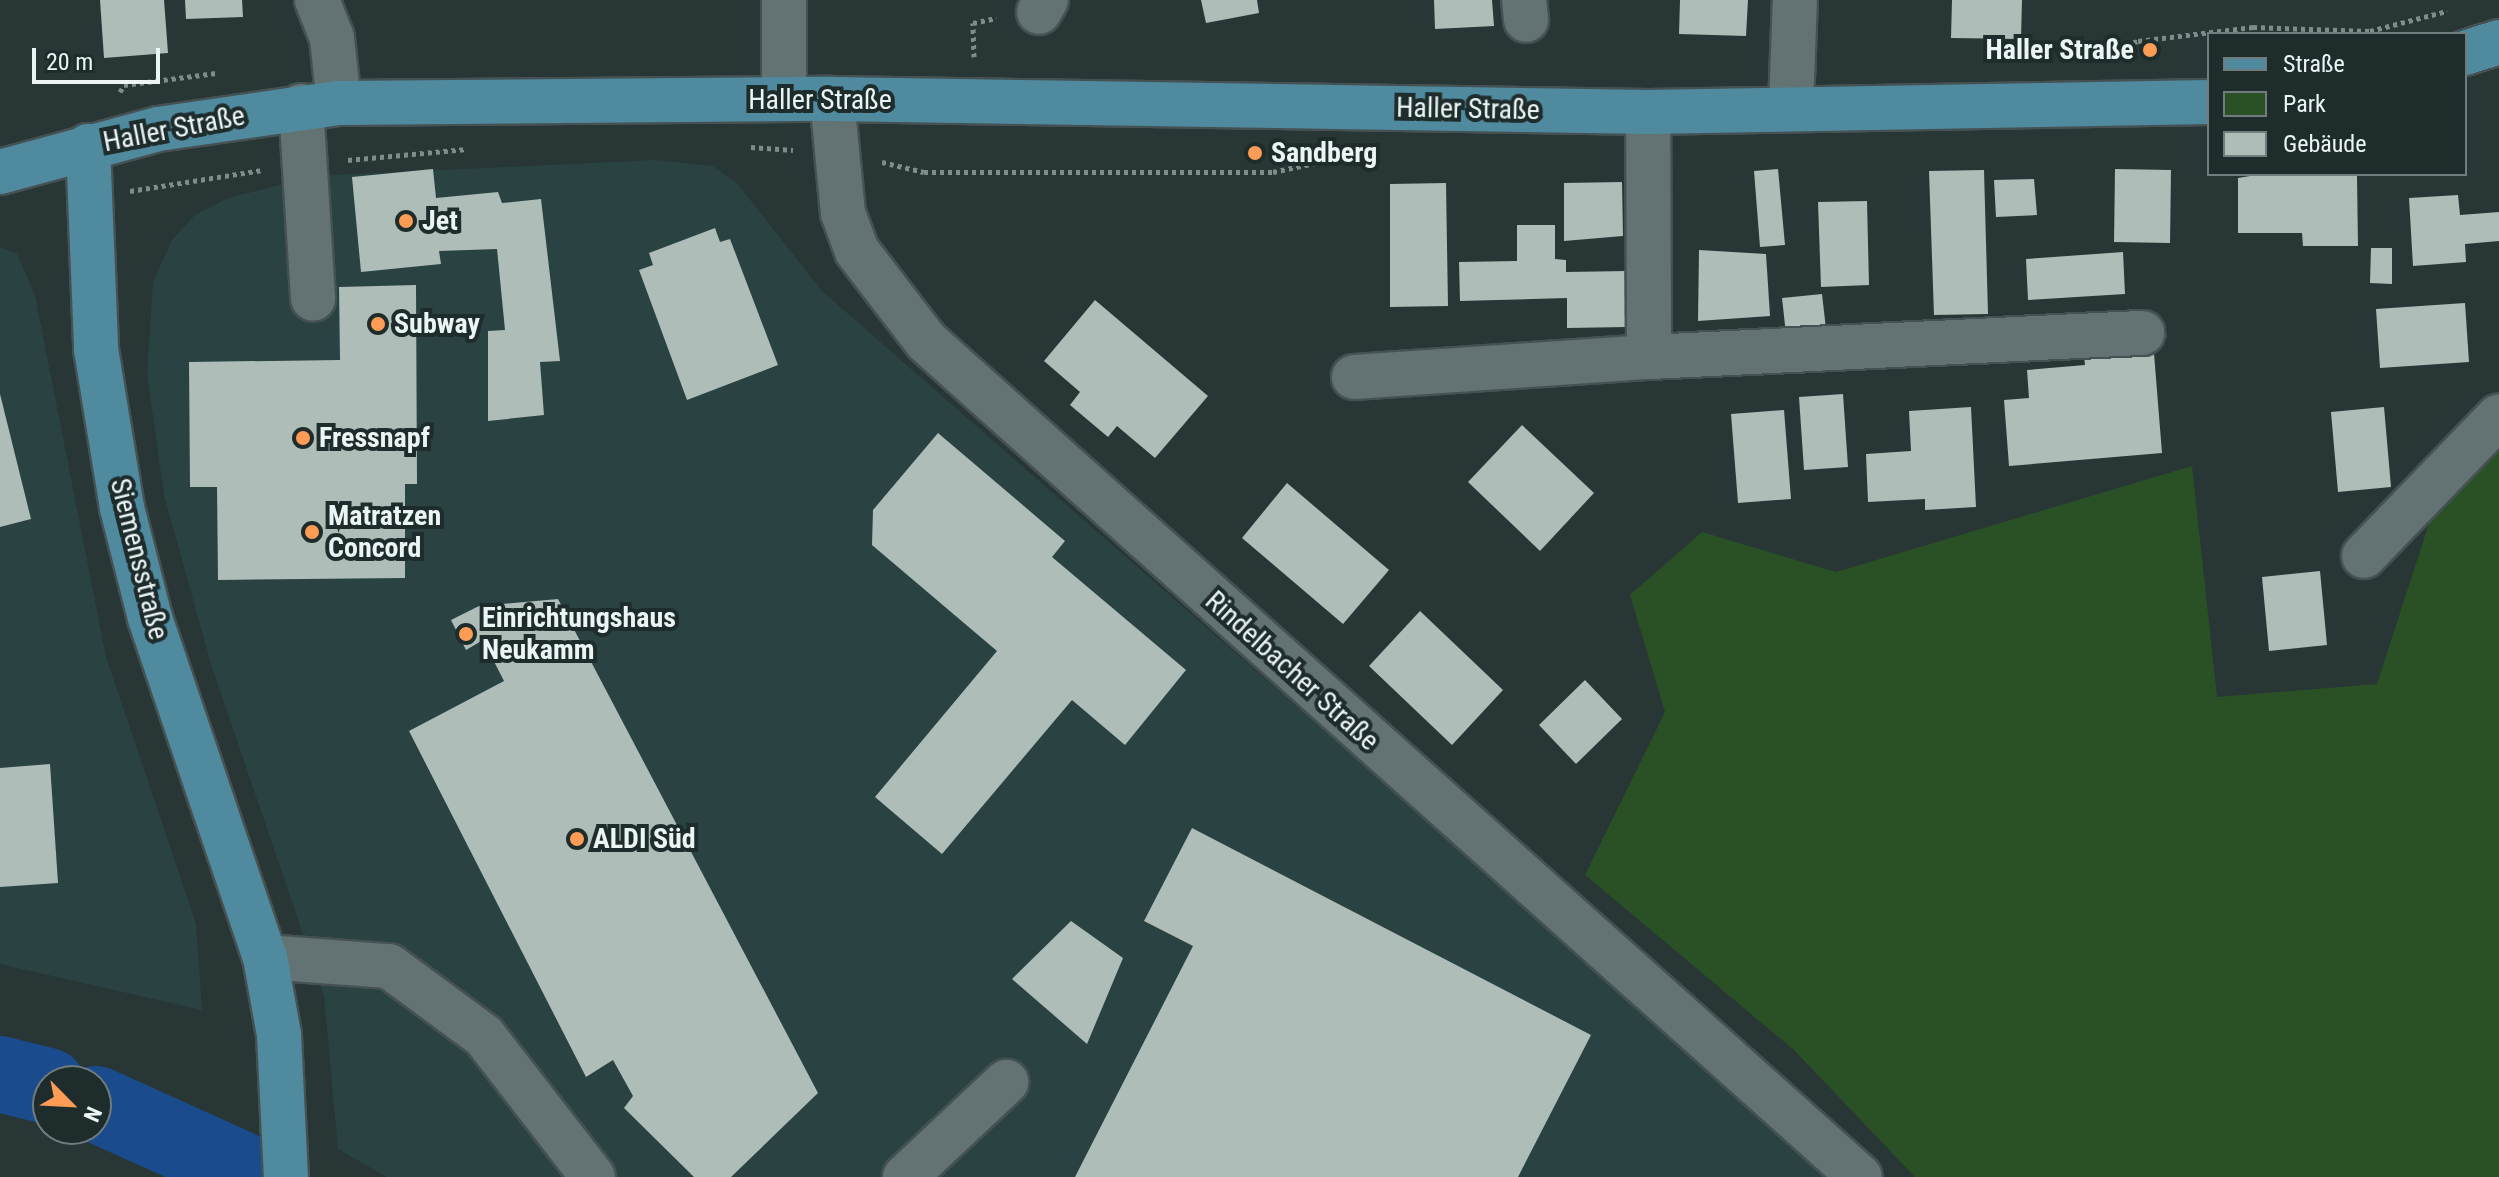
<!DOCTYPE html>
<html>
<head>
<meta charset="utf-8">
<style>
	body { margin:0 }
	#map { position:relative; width:2499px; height:1177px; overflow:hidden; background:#283636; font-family:"Roboto Condensed",sans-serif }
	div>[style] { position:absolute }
	.built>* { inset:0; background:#2b4243 }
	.green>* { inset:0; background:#2a5126 }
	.river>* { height:76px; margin:-38px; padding:0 38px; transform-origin:38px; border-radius:38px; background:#1a4c8d }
	.building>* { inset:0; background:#aebdb7 }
	.path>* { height:5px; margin-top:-2.5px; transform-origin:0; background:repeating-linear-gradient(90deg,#808c8c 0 4px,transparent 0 8px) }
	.roads { filter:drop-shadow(2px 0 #455152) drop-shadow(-2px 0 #455152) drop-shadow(0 2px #455152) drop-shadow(0 -2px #455152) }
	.minor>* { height:44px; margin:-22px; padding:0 22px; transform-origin:22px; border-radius:22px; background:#637373 }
	.major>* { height:44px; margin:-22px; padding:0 22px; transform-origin:22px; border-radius:22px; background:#508a9f }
	.dots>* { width:22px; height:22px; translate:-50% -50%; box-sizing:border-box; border:4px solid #1e2c2c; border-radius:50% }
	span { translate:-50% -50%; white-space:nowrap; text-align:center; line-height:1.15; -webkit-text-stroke:8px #1e2c2c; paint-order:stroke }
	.poi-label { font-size:28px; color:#ecf5f6; font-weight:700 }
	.right { translate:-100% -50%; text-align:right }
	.left { translate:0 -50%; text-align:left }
	.street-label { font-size:28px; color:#ecf5f6 }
	.legend { position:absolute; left:2207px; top:32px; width:260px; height:144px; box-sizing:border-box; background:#1e2c2c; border:2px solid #707c7d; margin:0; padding:10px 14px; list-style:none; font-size:24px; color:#ecf5f6 }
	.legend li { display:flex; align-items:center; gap:16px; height:40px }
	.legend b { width:40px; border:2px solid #707c7d }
	.north { position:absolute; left:32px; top:1065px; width:80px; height:80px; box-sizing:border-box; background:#1e2c2c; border:2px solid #707c7d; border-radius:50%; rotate:114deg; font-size:22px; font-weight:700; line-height:32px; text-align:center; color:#ecf5f6 }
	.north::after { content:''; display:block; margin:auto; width:28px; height:36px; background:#fd9d55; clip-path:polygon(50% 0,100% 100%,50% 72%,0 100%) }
	.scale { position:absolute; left:32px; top:48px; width:128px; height:36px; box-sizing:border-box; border:4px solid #ecf5f6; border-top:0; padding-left:10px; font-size:24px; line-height:28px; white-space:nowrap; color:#ecf5f6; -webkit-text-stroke:6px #1e2c2c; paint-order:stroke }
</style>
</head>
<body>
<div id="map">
	<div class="built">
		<i style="clip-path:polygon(655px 160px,712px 166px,736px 182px,822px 291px,1589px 962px,1854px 1177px,387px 1177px,338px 1149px,324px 996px,211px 664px,164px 495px,147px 374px,153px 282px,172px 240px,195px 215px,228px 198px,315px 176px)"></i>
		<i style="clip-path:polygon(0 247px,17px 254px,35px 295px,106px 657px,196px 924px,202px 1010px,0 964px)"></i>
	</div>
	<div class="green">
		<i style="clip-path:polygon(2499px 444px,2499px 1177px,1915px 1177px,1794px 1050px,1585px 875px,1665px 712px,1630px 595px,1702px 532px,1836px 572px,2192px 466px,2217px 697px,2377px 684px,2432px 514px)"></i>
	</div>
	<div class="river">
		<i style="left:0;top:1074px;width:49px;rotate:14deg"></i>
		<i style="left:96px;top:1104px;width:178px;rotate:24.3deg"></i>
	</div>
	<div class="building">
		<i style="clip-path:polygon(100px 0,164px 0,168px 53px,104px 58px)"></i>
		<i style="clip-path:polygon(185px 0,242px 0,243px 17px,186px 19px)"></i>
		<i style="clip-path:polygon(1201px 0,1257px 0,1259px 13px,1206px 23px)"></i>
		<i style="clip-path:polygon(1434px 0,1492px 0,1494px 26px,1435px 29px)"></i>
		<i style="clip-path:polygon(1680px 0,1748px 0,1746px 36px,1679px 34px)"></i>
		<i style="clip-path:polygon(1952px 0,2022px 0,2021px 39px,1951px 38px)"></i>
		<i style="clip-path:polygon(433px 169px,436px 198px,498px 192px,502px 203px,541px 199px,560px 361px,540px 362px,544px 415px,488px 421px,488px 331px,505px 330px,497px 249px,439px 251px,441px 264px,361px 272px,352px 177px)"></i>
		<i style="clip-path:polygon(1778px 169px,1785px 245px,1760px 247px,1754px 171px)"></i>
		<i style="clip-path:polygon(2115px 169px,2171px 170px,2170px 243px,2114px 242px)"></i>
		<i style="clip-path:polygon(1984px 170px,1988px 314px,1934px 315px,1929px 171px)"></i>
		<i style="clip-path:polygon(2262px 174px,2357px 176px,2358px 246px,2303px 246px,2302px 233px,2238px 233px,2238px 178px)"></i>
		<i style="clip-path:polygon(2034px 179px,2037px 215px,1996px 217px,1994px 180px)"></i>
		<i style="clip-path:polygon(1622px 182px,1623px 236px,1564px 241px,1564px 183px)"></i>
		<i style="clip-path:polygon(1446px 183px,1448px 306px,1390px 307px,1390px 184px)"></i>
		<i style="clip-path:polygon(2458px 195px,2460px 215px,2499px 212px,2499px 241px,2465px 244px,2466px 262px,2413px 266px,2409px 198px)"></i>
		<i style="clip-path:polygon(1867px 201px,1869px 285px,1821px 287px,1818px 202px)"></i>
		<i style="clip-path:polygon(1517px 225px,1555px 225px,1555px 259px,1566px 260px,1566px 272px,1627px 271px,1627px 327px,1567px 328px,1567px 298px,1460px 301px,1459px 262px,1517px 261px)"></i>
		<i style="clip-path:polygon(715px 228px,720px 242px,730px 239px,778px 365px,687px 400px,639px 270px,653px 265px,649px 253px)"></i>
		<i style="clip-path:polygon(2371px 248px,2392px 248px,2392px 284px,2370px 283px)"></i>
		<i style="clip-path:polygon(1699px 250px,1766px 254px,1770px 316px,1698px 321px)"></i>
		<i style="clip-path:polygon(2123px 252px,2125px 294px,2028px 300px,2026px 259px)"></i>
		<i style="clip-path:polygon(416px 285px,417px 484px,405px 484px,405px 578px,218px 580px,217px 487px,190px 487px,189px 362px,340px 360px,339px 287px)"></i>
		<i style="clip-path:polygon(1822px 294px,1826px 329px,1786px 334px,1782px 298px)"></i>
		<i style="clip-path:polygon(1095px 300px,1208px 396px,1155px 458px,1117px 426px,1108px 437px,1070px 405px,1080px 392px,1044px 361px)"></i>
		<i style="clip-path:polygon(2465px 303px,2469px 362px,2380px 368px,2376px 309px)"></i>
		<i style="clip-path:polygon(2153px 341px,2162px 453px,2009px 466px,2004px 400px,2029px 398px,2027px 370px,2085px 365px,2083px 346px)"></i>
		<i style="clip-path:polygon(0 394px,31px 519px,0 527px)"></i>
		<i style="clip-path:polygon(1843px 394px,1848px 467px,1804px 470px,1799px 397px)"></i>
		<i style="clip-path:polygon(1971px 407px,1976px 507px,1925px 510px,1925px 499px,1868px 502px,1866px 454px,1911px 451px,1909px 411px)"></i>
		<i style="clip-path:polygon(2384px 407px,2391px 487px,2338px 492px,2331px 412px)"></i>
		<i style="clip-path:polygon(1784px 410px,1791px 499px,1738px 503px,1731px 414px)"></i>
		<i style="clip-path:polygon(1522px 425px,1594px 493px,1540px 551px,1468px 482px)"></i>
		<i style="clip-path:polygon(938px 433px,1065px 541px,1052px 557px,1186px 670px,1125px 745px,1072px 700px,942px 854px,875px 797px,997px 651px,872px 545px,873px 510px)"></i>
		<i style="clip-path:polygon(1287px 483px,1389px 570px,1343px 624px,1242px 538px)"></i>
		<i style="clip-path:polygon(2320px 571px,2327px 645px,2269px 651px,2262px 577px)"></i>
		<i style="clip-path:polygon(558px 599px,818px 1093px,731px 1177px,694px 1177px,624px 1108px,633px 1096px,613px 1060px,586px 1077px,409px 731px,504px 681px,483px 640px,466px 650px,451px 620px,479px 606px)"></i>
		<i style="clip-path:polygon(1420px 611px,1503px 690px,1452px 745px,1369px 666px)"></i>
		<i style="clip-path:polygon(1585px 680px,1622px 719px,1576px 764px,1539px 725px)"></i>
		<i style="clip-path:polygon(50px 764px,58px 883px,0 887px,0 768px)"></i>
		<i style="clip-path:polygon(1192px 828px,1591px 1035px,1518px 1177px,1075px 1177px,1193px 946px,1144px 921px)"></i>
		<i style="clip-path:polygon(1071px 921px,1123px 958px,1087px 1044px,1012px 979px)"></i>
	</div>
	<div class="path">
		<i style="left:974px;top:57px;width:34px;rotate:-92deg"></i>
		<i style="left:973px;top:23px;width:24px;rotate:-12deg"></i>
		<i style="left:2088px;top:58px;width:53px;rotate:-18.8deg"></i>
		<i style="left:2138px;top:41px;width:116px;rotate:-6.9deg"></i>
		<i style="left:2253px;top:27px;width:117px;rotate:2deg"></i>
		<i style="left:2370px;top:31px;width:80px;rotate:-14.6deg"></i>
		<i style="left:120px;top:92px;width:8px;rotate:-60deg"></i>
		<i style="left:124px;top:85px;width:93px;rotate:-7.4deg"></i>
		<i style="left:751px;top:147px;width:42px;rotate:4.1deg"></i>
		<i style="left:348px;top:160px;width:119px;rotate:-5.3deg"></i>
		<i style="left:882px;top:162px;width:43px;rotate:13.4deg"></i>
		<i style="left:924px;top:172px;width:349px"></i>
		<i style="left:1273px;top:172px;width:86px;rotate:-12.1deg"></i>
		<i style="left:130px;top:191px;width:135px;rotate:-9deg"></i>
	</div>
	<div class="roads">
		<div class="minor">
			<i style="left:317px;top:0;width:41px;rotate:68.5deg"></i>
			<i style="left:332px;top:38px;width:65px;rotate:83.9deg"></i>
			<i style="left:1524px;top:0;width:20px;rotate:84deg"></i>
			<i style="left:1039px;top:12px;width:14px;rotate:-60deg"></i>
			<i style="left:784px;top:99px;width:99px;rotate:-90deg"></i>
			<i style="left:832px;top:99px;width:115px;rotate:84.5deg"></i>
			<i style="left:843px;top:213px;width:40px;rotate:69.8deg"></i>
			<i style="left:857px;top:251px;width:113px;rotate:52.5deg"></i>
			<i style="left:926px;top:341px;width:1253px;rotate:41.83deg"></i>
			<i style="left:301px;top:106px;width:193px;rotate:86.4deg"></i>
			<i style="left:1791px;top:107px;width:107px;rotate:-87.9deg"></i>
			<i style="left:1649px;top:357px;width:494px;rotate:-2.8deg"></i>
			<i style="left:1354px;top:377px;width:296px;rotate:-3.9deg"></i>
			<i style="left:1649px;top:357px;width:245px;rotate:-90.2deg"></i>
			<i style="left:2364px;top:556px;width:194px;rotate:-46deg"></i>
			<i style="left:265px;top:957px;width:124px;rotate:4.2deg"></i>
			<i style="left:389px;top:966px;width:118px;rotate:36.4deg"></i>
			<i style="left:484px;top:1036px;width:178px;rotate:52.3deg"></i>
			<i style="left:905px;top:1177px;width:139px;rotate:-43.2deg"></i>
		</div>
		<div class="major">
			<i style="left:2465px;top:53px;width:36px;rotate:-18deg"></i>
			<i style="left:88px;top:146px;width:203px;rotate:87.7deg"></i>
			<i style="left:96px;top:349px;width:161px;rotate:80.7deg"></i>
			<i style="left:122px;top:508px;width:114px;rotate:75.7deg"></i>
			<i style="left:150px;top:618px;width:358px;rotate:71.3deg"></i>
			<i style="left:265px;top:957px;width:79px;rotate:79.8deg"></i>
			<i style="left:279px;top:1035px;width:142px;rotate:87.2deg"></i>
			<i style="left:0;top:172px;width:164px;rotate:-15.2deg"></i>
			<i style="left:158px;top:129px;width:183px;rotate:-8.2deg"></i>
			<i style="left:339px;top:103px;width:493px;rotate:-0.5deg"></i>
			<i style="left:832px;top:99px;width:816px;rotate:0.91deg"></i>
			<i style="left:1648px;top:112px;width:561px;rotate:-1.02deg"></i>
		</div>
	</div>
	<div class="dots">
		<i style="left:2150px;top:50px;background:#fd9d55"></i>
		<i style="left:1255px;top:153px;background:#fd9d55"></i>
		<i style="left:406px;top:221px;background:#fd9d55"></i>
		<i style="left:378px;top:324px;background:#fd9d55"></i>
		<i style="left:303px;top:438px;background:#fd9d55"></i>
		<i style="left:312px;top:532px;background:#fd9d55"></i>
		<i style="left:466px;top:634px;background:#fd9d55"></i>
		<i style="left:577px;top:839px;background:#fd9d55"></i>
	</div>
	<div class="poi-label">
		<span class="right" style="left:2134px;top:50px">Haller Straße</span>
		<span class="left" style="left:1271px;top:153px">Sandberg</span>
		<span class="left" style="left:422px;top:221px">Jet</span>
		<span class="left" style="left:394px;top:324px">Subway</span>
		<span class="left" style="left:319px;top:438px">Fressnapf</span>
		<span class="left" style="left:328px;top:532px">Matratzen<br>Concord</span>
		<span class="left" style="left:482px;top:634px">Einrichtungshaus<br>Neukamm</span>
		<span class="left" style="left:593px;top:839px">ALDI Süd</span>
	</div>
	<div class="street-label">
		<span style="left:820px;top:100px">Haller Straße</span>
		<span style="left:1468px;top:109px;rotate:1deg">Haller Straße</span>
		<span style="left:174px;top:129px;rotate:-11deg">Haller Straße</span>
		<span style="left:139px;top:559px;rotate:76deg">Siemensstraße</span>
		<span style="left:1292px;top:671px;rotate:42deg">Rindelbacher Straße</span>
	</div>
	<ul class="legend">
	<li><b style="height:10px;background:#508a9f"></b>Straße</li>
	<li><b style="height:22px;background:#2a5126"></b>Park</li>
	<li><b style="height:22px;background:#aebdb7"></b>Gebäude</li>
	</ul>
	<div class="north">N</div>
	<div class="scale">20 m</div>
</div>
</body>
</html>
